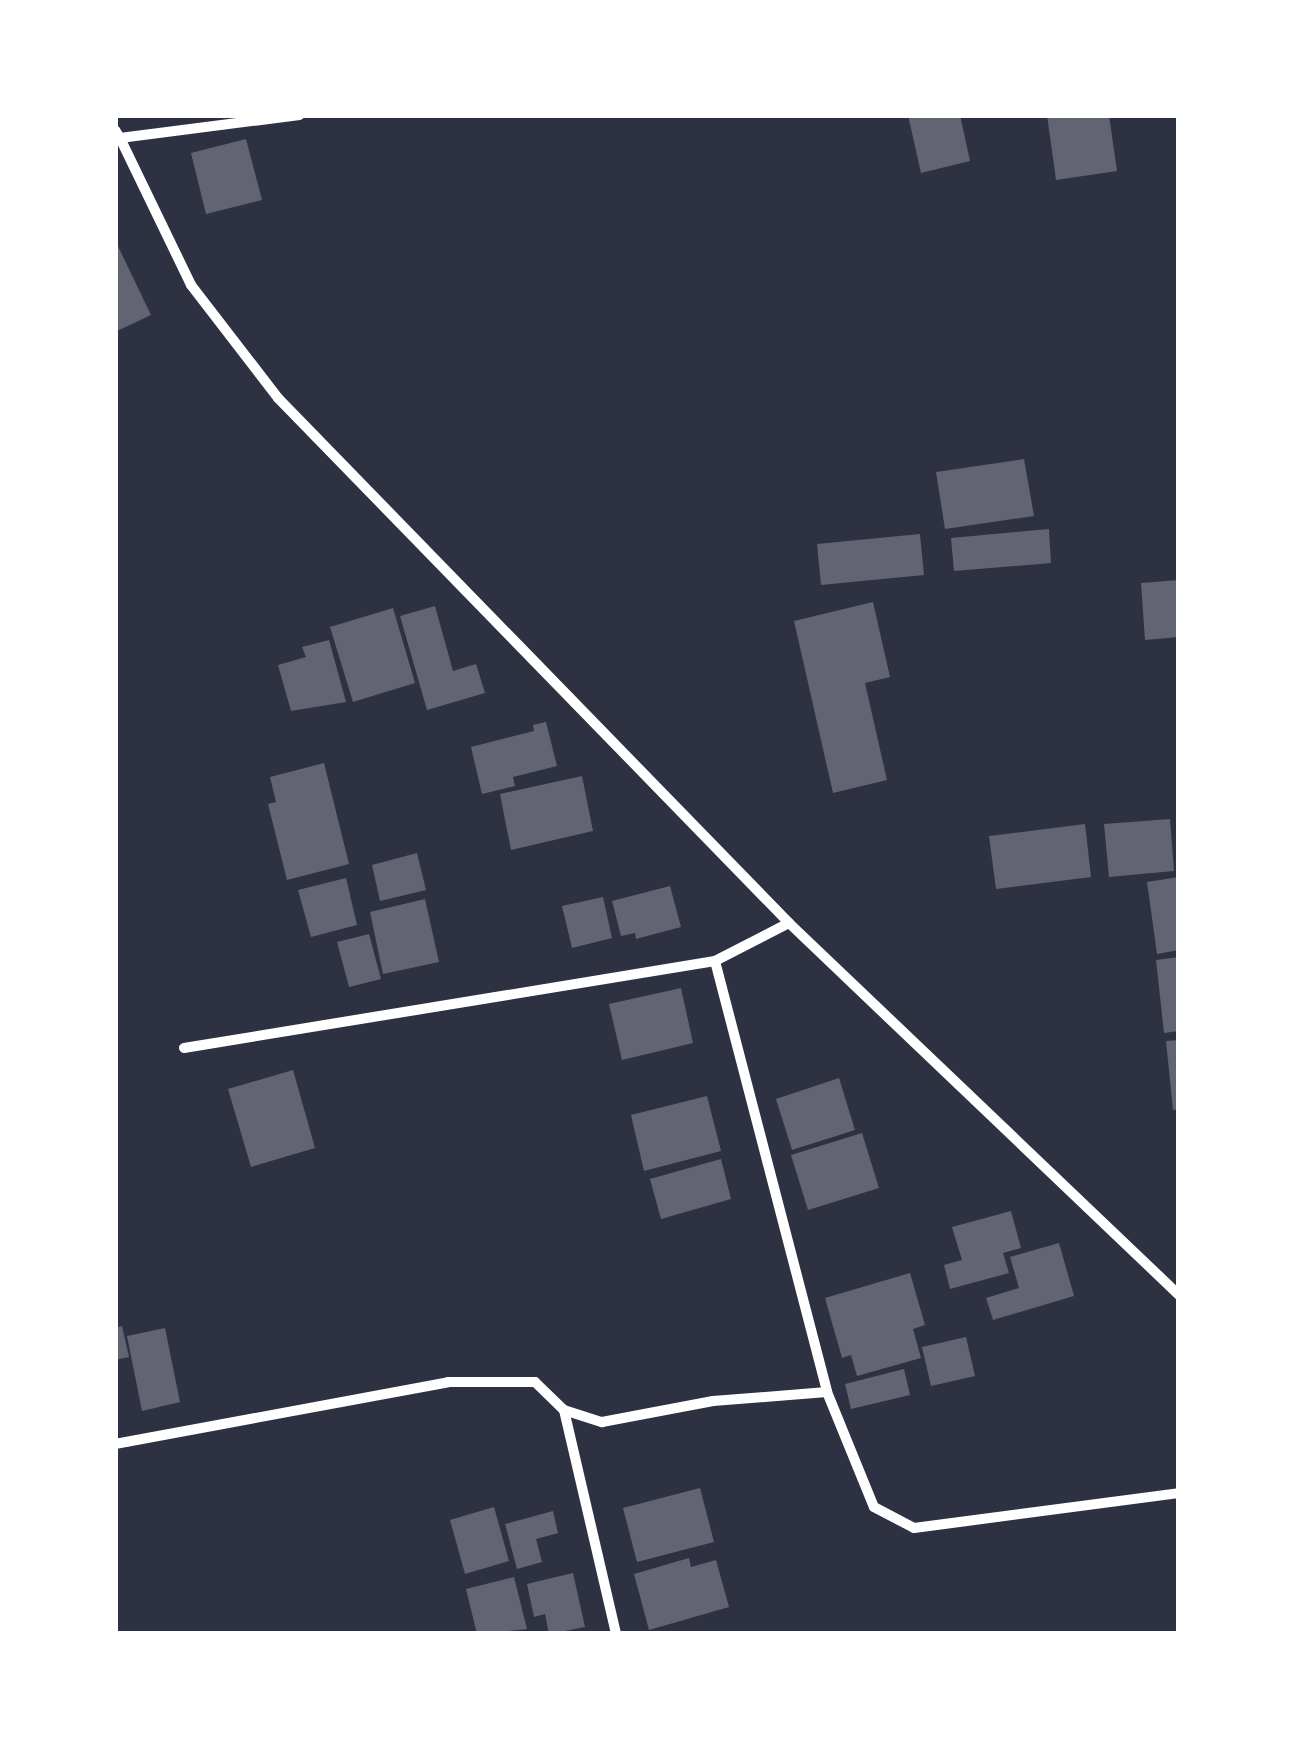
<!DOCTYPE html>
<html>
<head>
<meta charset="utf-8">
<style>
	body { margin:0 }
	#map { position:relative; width:1294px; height:1749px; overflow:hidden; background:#2d3142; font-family:Barlow,sans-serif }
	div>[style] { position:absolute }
	.building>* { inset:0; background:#626471 }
	.minor>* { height:10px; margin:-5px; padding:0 5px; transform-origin:5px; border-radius:5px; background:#fff }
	span { translate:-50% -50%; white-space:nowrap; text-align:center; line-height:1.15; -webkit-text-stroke:9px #fff; paint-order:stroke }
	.frame { position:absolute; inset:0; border:118px solid #fff; pointer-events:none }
</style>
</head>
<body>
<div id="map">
	<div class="building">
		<i style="clip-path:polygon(908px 115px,960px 115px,970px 161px,921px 173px)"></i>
		<i style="clip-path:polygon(1047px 115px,1109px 115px,1117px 171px,1056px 180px)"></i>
		<i style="clip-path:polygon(246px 139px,262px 200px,206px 214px,191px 153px)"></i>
		<i style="clip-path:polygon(115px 240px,151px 315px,115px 332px)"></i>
		<i style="clip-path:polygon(1024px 459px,1034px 516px,945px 529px,936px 472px)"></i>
		<i style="clip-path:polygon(1049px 529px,1051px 563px,954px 571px,951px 538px)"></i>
		<i style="clip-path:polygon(920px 534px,924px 575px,821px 585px,817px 544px)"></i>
		<i style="clip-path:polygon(1179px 580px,1179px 637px,1145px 640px,1141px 583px)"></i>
		<i style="clip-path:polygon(873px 602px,890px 677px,865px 683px,887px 780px,833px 793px,794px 621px)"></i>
		<i style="clip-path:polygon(435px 606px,453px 671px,476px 664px,485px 693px,427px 710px,400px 616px)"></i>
		<i style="clip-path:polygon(393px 608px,415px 683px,353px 702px,330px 627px)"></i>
		<i style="clip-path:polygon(329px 640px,346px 702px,291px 711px,278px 665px,306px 657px,302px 647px)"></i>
		<i style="clip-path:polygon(546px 722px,557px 766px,513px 777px,515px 786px,482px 794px,471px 747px,534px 731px,533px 725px)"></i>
		<i style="clip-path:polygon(324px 763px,349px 864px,287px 880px,268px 804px,276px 802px,270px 777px)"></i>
		<i style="clip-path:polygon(582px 776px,593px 831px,511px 850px,500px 794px)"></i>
		<i style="clip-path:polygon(1170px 819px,1174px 871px,1109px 877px,1104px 824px)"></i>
		<i style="clip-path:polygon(1085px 824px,1091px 877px,996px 889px,989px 836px)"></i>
		<i style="clip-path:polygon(417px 853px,426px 890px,380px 901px,372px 865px)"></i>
		<i style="clip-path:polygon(1179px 877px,1179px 950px,1157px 954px,1147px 882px)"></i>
		<i style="clip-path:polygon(346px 878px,357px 925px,311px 937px,298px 890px)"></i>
		<i style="clip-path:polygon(670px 886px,681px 927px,636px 939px,635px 933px,621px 936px,612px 901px)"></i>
		<i style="clip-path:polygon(603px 897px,612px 938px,572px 948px,562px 906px)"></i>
		<i style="clip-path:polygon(425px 899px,439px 962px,383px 974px,370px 912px)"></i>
		<i style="clip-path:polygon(369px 934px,381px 979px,349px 987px,337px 942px)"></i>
		<i style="clip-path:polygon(1179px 957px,1179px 1031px,1164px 1033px,1156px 960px)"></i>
		<i style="clip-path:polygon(681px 988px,693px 1043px,622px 1060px,609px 1004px)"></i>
		<i style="clip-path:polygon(1179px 1040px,1179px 1109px,1173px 1110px,1166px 1041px)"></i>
		<i style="clip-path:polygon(293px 1070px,315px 1148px,251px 1167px,228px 1089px)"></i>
		<i style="clip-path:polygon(839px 1078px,855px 1130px,792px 1150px,776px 1099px)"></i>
		<i style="clip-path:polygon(707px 1096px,721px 1151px,644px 1171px,631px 1115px)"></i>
		<i style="clip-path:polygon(862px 1133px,879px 1188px,808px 1210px,791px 1155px)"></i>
		<i style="clip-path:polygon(721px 1159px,731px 1199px,661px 1219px,650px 1179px)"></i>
		<i style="clip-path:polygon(1011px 1211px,1021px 1248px,1003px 1253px,1009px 1273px,950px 1289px,944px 1265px,962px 1260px,952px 1227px)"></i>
		<i style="clip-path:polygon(1059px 1243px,1074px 1296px,993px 1320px,986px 1298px,1019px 1288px,1010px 1257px)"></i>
		<i style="clip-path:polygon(910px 1273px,925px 1325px,913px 1329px,921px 1358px,857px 1376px,851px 1355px,842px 1358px,825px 1298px)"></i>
		<i style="clip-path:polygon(122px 1326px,129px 1357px,115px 1360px,115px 1328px)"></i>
		<i style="clip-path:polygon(165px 1328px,180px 1402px,142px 1411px,127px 1336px)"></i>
		<i style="clip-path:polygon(966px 1337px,975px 1376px,931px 1386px,922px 1347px)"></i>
		<i style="clip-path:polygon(904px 1369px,910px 1395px,851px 1409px,845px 1384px)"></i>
		<i style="clip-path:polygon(700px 1488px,714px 1542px,637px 1562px,623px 1508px)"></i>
		<i style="clip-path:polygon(494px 1507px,509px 1561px,465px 1574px,450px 1520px)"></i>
		<i style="clip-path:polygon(553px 1511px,558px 1533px,536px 1539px,542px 1562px,517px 1569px,505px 1524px)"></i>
		<i style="clip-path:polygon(689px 1558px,691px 1567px,716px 1560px,729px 1607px,649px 1630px,634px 1574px)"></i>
		<i style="clip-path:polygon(573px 1573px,585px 1627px,549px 1634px,545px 1614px,534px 1617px,527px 1584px)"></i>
		<i style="clip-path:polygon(514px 1577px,527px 1629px,477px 1634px,466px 1589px)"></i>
	</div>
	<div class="minor">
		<i style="left:115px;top:130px;width:9px;rotate:58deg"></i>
		<i style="left:120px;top:138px;width:181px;rotate:-7.3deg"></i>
		<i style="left:120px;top:138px;width:163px;rotate:64.2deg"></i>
		<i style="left:191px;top:285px;width:143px;rotate:52.4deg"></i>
		<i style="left:278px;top:398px;width:733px;rotate:45.77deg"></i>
		<i style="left:789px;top:923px;width:539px;rotate:43.65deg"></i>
		<i style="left:715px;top:961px;width:445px;rotate:75.4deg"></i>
		<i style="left:184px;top:1048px;width:538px;rotate:-9.3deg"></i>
		<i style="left:715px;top:961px;width:83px;rotate:-27.2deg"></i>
		<i style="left:564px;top:1410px;width:230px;rotate:76.9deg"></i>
		<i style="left:115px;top:1444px;width:339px;rotate:-10.5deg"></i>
		<i style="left:448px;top:1382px;width:87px"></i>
		<i style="left:535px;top:1382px;width:40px;rotate:44deg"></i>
		<i style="left:564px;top:1410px;width:40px;rotate:18deg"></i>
		<i style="left:602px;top:1422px;width:113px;rotate:-10.7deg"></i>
		<i style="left:713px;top:1401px;width:114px;rotate:-4.5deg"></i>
		<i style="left:827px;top:1392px;width:124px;rotate:67.8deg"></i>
		<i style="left:874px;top:1507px;width:45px;rotate:27.7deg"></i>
		<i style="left:914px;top:1528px;width:267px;rotate:-7.5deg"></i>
	</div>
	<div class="frame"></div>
</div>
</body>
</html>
